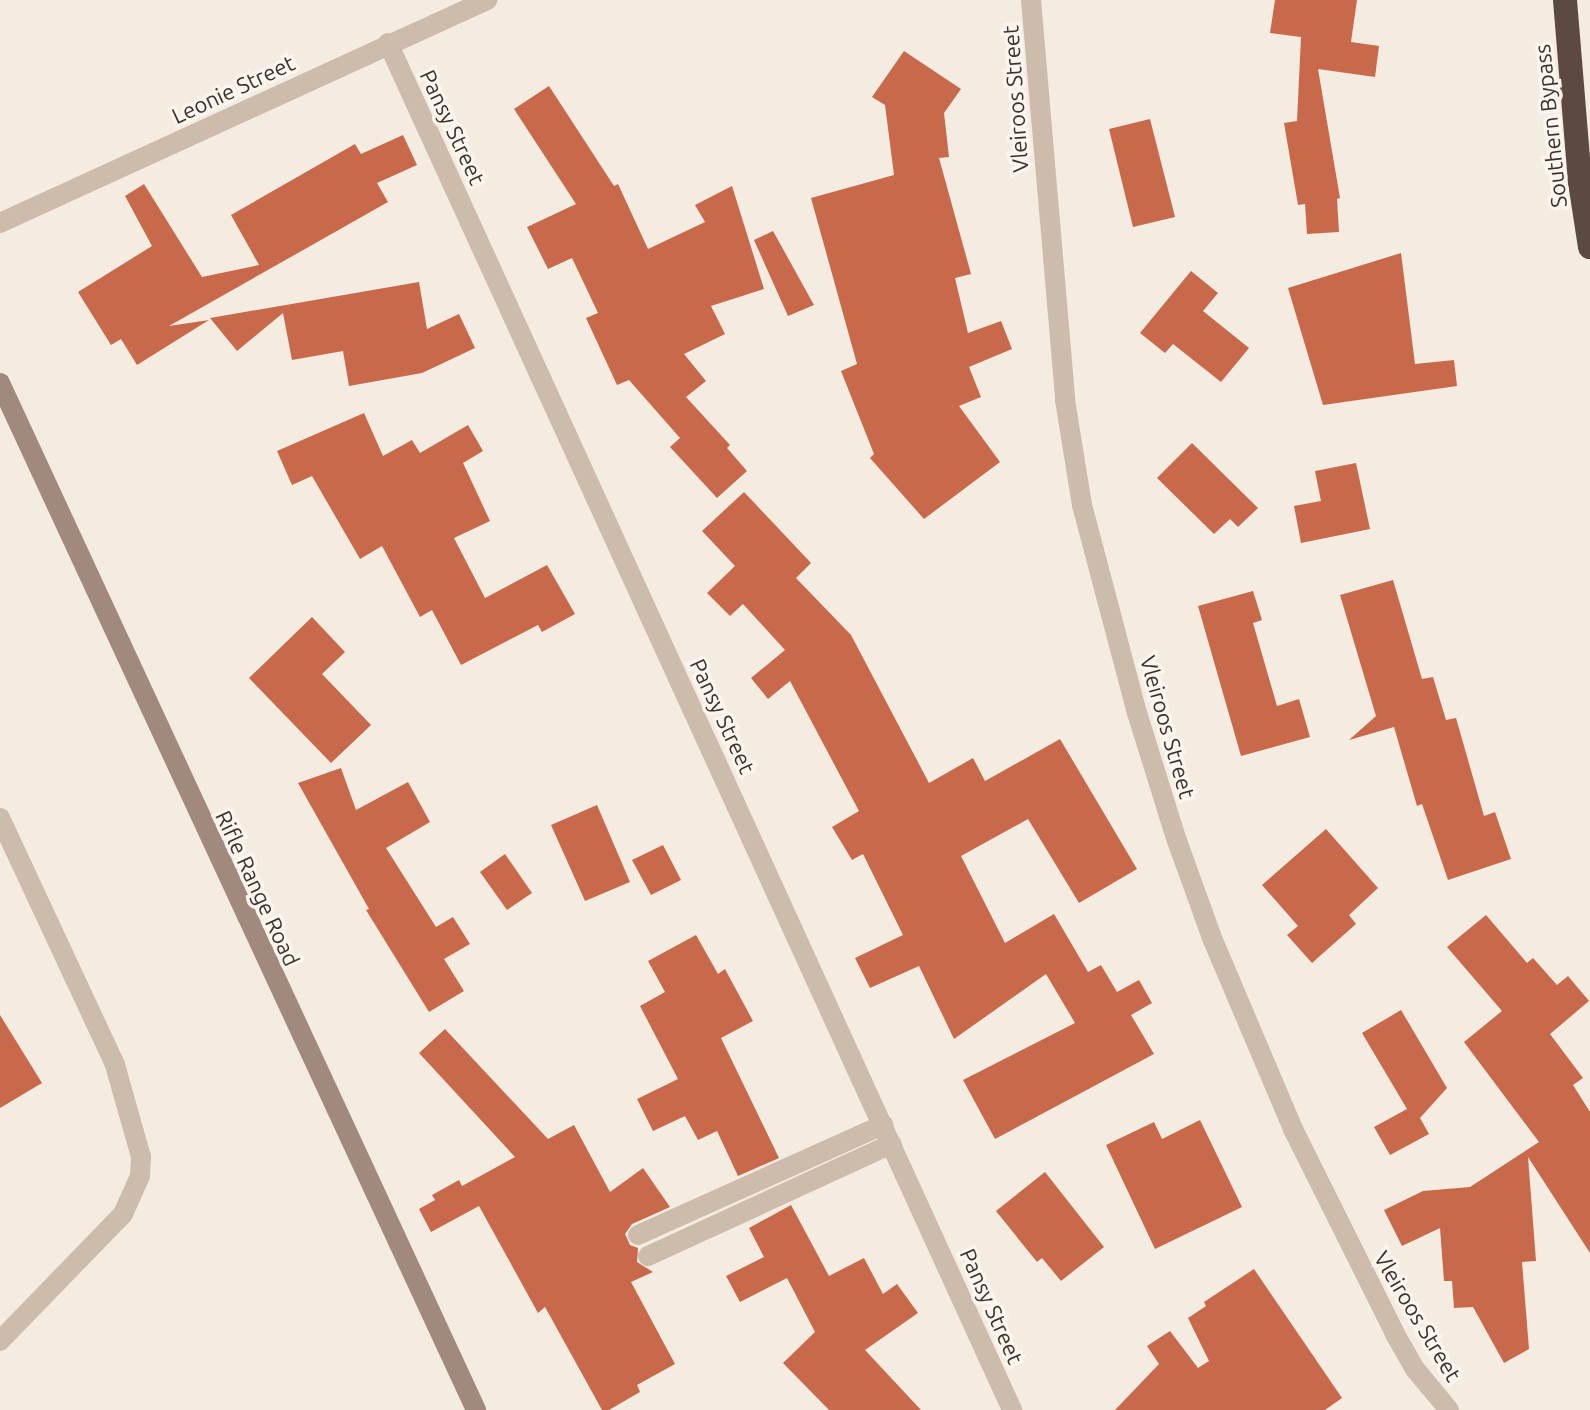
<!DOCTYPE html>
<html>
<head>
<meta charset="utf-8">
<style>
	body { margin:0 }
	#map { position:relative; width:1590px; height:1410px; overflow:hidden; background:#f4ebe1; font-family:Ubuntu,sans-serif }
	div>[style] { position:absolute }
	.building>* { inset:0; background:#c8694b }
	.service>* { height:20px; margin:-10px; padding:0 10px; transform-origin:10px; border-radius:10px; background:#cdbbac }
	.minor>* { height:20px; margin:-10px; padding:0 10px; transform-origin:10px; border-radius:10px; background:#cdbbac }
	.tertiary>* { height:20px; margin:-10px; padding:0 10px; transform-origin:10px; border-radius:10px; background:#cdbbac }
	.secondary>* { height:20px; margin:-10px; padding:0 10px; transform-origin:10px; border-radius:10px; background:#a18a7d }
	.motorway>* { height:24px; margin:-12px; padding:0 12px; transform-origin:12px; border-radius:12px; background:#5c4a42 }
	span { translate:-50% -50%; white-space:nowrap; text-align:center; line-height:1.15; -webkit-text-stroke:7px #fbf5ee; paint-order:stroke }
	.street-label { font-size:22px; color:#3b302b }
</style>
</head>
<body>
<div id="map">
	<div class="building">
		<i style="clip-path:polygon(1275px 0,1357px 0,1351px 42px,1379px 46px,1375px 77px,1318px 69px,1340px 198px,1337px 199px,1339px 232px,1307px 234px,1305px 204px,1298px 205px,1284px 123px,1297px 121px,1301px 37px,1270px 33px)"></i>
		<i style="clip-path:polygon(904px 51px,961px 89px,944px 113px,949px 157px,939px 158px,971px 274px,955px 278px,968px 333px,1001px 321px,1012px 349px,969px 367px,981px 397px,959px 406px,1000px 462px,924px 519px,870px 458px,874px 454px,841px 371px,857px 364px,811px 198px,894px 175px,885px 105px,872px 97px)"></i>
		<i style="clip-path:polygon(549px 86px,614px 186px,618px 184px,648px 249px,705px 222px,695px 205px,732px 186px,764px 289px,711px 306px,725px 334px,684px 354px,706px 381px,686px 397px,730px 445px,727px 448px,747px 471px,717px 498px,670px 447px,680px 438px,629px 380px,617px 385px,586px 318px,598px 313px,572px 258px,548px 269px,527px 227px,576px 204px,514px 109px)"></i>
		<i style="clip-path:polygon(1150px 119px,1175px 217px,1133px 227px,1109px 129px)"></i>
		<i style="clip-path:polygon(403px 135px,417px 165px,377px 183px,388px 202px,169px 326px,209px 320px,137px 365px,121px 339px,111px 345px,78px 292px,152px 246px,125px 196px,144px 184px,202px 277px,259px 265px,231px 215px,355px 144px,361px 154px)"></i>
		<i style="clip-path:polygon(773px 231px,814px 305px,788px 316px,754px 240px)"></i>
		<i style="clip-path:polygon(1401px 253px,1415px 364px,1454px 360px,1457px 386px,1323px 405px,1288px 288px)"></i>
		<i style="clip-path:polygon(1191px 271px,1218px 293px,1203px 311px,1249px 348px,1221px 382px,1173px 344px,1165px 353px,1140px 333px)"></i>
		<i style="clip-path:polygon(419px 282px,427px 329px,459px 314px,475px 348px,422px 373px,349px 386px,343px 351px,292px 360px,283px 313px,237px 351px,210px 318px)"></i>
		<i style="clip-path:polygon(364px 413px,383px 456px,412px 440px,420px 453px,468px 425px,483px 451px,463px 463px,490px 521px,454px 538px,485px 598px,547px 565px,575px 614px,542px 632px,538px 625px,461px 665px,432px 610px,420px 617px,382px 546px,360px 559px,312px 476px,292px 485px,277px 451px)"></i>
		<i style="clip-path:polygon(1192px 443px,1258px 508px,1238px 527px,1230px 519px,1214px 534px,1157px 478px)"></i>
		<i style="clip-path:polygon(1356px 463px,1370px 529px,1301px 543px,1294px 506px,1321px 501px,1315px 471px)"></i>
		<i style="clip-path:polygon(744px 492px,811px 563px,796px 578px,851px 635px,929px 783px,973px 758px,985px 781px,1060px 739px,1137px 869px,1079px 903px,1028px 819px,961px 856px,1005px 943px,1054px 914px,1088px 972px,1101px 965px,1117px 992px,1139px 980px,1152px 1003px,1131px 1015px,1154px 1054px,995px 1139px,963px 1080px,1075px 1023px,1046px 974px,954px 1039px,919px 966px,870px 988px,855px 958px,903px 935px,863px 854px,852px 860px,832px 827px,859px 811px,790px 681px,768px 699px,751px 678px,785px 650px,743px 604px,730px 616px,707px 593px,735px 566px,702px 531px)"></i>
		<i style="clip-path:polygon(1393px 580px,1422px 679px,1433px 677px,1446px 720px,1456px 718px,1484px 816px,1495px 812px,1511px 859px,1448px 880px,1422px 804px,1417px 806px,1394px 727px,1349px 740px,1376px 716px,1340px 595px)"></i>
		<i style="clip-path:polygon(1253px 591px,1262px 620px,1253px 623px,1277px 706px,1299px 699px,1310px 737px,1241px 756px,1198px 606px)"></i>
		<i style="clip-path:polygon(312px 617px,345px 652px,322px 674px,371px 725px,331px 763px,249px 678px)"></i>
		<i style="clip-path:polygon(341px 768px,356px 810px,408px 782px,430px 822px,386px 848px,436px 927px,453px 917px,470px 944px,444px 959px,464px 991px,429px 1012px,366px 910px,369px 909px,298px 783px)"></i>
		<i style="clip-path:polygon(597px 805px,630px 882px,585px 901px,551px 825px)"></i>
		<i style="clip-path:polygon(1326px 829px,1378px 888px,1349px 915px,1356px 924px,1312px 963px,1287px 935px,1298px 926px,1262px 885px)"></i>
		<i style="clip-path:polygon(663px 845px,681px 880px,651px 895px,632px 860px)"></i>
		<i style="clip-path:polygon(505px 854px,532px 893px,507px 910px,480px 872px)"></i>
		<i style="clip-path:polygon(1486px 915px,1527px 963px,1533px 958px,1557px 985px,1568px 976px,1589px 1001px,1550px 1034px,1583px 1078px,1573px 1085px,1590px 1112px,1590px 1253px,1528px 1157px,1536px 1261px,1522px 1262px,1529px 1349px,1504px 1363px,1473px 1307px,1454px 1308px,1452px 1281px,1444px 1281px,1440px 1228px,1402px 1246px,1384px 1210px,1423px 1191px,1470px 1187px,1539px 1142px,1464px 1042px,1502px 1011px,1447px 947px)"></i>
		<i style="clip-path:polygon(696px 935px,718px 974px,725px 969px,753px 1021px,721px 1038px,779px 1158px,738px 1176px,717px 1131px,698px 1140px,685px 1116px,653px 1131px,637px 1099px,678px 1079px,640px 1006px,665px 992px,648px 961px)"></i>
		<i style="clip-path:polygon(1401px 1010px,1447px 1088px,1420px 1118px,1429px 1134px,1390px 1155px,1374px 1127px,1407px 1109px,1362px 1033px)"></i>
		<i style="clip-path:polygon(0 1015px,42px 1083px,0 1108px)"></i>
		<i style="clip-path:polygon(445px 1029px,548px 1139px,574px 1125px,610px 1192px,643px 1168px,670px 1207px,632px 1224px,625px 1234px,630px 1245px,638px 1248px,637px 1262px,653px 1272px,631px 1282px,675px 1364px,637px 1385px,640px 1392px,609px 1410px,602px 1410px,545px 1307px,538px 1313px,479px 1206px,431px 1232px,419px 1209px,435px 1200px,432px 1195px,459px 1180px,462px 1186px,515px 1157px,419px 1053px)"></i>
		<i style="clip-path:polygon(1200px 1120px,1242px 1207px,1155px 1249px,1106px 1145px,1154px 1122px,1162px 1139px)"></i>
		<i style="clip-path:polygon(1045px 1172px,1104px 1247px,1061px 1281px,1042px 1258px,1037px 1262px,996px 1211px)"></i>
		<i style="clip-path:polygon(791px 1205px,829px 1276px,864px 1258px,883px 1294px,897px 1284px,918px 1313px,865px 1350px,921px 1410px,829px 1410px,783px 1363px,815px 1332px,787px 1278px,740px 1302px,726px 1276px,764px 1257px,749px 1228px)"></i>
		<i style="clip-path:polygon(1254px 1269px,1342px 1398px,1325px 1410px,1115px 1410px,1159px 1364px,1147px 1346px,1170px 1331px,1198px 1368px,1209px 1361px,1188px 1318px,1206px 1306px,1204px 1302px)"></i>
	</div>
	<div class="service">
		<i style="left:638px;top:1235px;width:269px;rotate:-24.2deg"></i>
		<i style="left:648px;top:1256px;width:268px;rotate:-24.7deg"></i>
	</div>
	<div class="minor">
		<i style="left:388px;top:43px;width:1503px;rotate:65.46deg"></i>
		<i style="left:0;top:223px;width:536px;rotate:-24.6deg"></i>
		<i style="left:0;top:818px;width:272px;rotate:65deg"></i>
		<i style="left:115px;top:1065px;width:96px;rotate:74.2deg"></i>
		<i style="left:141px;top:1157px;width:19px;rotate:93deg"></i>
		<i style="left:140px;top:1176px;width:42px;rotate:114.1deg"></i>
		<i style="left:123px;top:1214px;width:177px;rotate:134.1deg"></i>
	</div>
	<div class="tertiary">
		<i style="left:1031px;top:0;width:401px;rotate:85.1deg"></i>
		<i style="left:1065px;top:400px;width:106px;rotate:80.8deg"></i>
		<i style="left:1082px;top:505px;width:215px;rotate:75.2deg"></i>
		<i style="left:1137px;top:713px;width:131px;rotate:72.7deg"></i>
		<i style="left:1176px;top:838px;width:106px;rotate:70.2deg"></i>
		<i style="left:1212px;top:938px;width:210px;rotate:67deg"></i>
		<i style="left:1294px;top:1131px;width:227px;rotate:63.5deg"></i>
		<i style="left:1395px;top:1334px;width:40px;rotate:60.3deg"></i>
		<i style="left:1415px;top:1369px;width:53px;rotate:50.3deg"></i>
	</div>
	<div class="secondary">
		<i style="left:0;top:383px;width:1132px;rotate:65.13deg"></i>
	</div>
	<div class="motorway">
		<i style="left:1565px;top:0;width:183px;rotate:85.3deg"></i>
		<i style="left:1580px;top:182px;width:66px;rotate:81.3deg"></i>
	</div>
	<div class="street-label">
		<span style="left:233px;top:89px;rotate:-25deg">Leonie Street</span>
		<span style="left:1015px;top:99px;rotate:-94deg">Vleiroos Street</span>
		<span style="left:1550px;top:126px;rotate:-96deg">Southern Bypass</span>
		<span style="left:453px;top:127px;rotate:65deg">Pansy Street</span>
		<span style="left:723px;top:716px;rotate:65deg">Pansy Street</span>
		<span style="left:1168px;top:727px;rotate:74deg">Vleiroos Street</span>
		<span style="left:258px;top:888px;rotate:65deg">Rifle Range Road</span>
		<span style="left:992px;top:1306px;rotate:66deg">Pansy Street</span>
		<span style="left:1418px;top:1316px;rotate:59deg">Vleiroos Street</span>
	</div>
</div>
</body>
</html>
